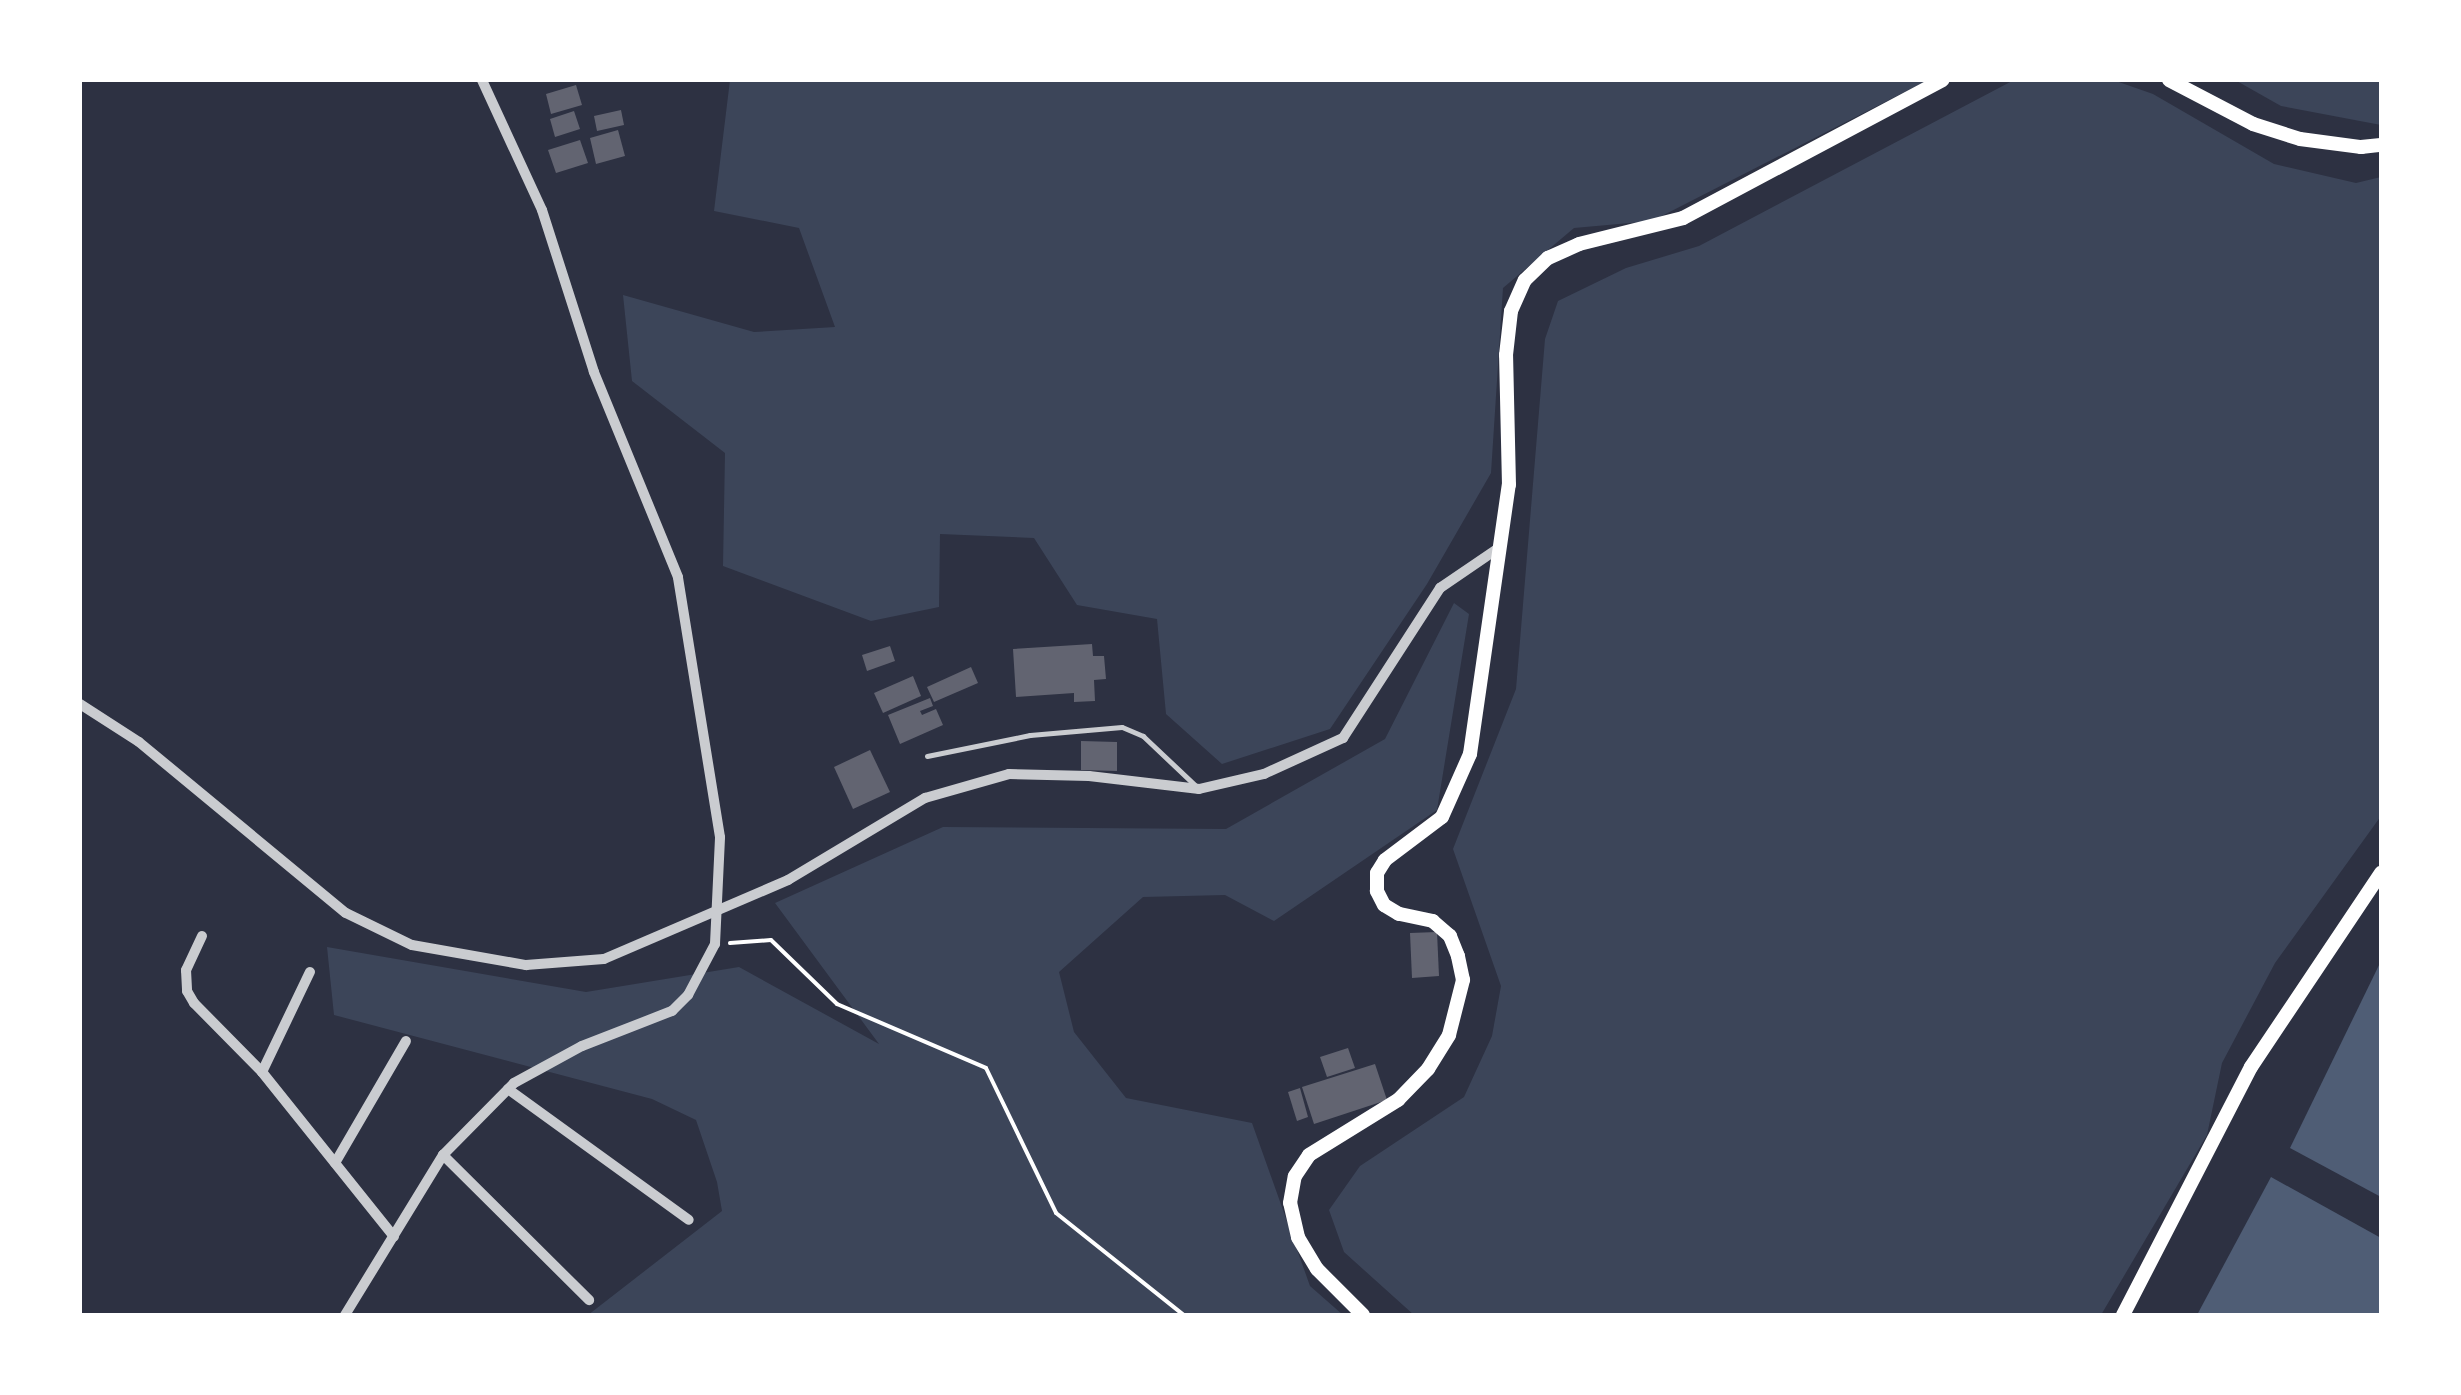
<!DOCTYPE html>
<html>
<head>
<meta charset="utf-8">
<style>
	body { margin:0 }
	#map { position:relative; width:2461px; height:1395px; overflow:hidden; background:#2d3142; font-family:Helvetica,sans-serif }
	div>[style] { position:absolute }
	.green>* { inset:0; background:#3c4559 }
	.water>* { inset:0; background:#4f5d75 }
	.building>* { inset:0; background:#626471 }
	.path>* { height:4px; margin:-2px; padding:0 2px; transform-origin:2px; border-radius:2px; background:#fff }
	.service>* { height:5px; margin:-2.5px; padding:0 2.5px; transform-origin:2.5px; border-radius:2.5px; background:#caccd0 }
	.minor>* { height:10px; margin:-5px; padding:0 5px; transform-origin:5px; border-radius:5px; background:#caccd0 }
	.secondary>* { height:14px; margin:-7px; padding:0 7px; transform-origin:7px; border-radius:7px; background:#fff }
	span { translate:-50% -50%; white-space:nowrap; text-align:center; line-height:1.15; -webkit-text-stroke:8px #fff; paint-order:stroke }
	.frame { position:absolute; inset:0; border:82px solid #fff; pointer-events:none }
</style>
</head>
<body>
<div id="map">
	<div class="green">
		<i style="clip-path:polygon(730px 80px,1928px 80px,1652px 221px,1574px 228px,1503px 288px,1491px 473px,1427px 584px,1330px 729px,1222px 764px,1166px 714px,1157px 619px,1077px 605px,1034px 538px,940px 534px,939px 607px,871px 621px,723px 566px,725px 453px,632px 381px,623px 295px,754px 332px,835px 327px,799px 228px,714px 211px)"></i>
		<i style="clip-path:polygon(2014px 80px,2113px 80px,2153px 94px,2274px 164px,2356px 183px,2381px 177px,2381px 816px,2275px 963px,2222px 1063px,2207px 1135px,2101px 1315px,1414px 1315px,1344px 1252px,1329px 1210px,1360px 1166px,1464px 1097px,1492px 1036px,1501px 986px,1453px 849px,1516px 689px,1545px 339px,1558px 301px,1626px 268px,1699px 246px)"></i>
		<i style="clip-path:polygon(2235px 80px,2381px 80px,2381px 125px,2281px 106px)"></i>
		<i style="clip-path:polygon(1454px 603px,1469px 614px,1437px 810px,1274px 921px,1225px 895px,1143px 897px,1059px 972px,1074px 1032px,1126px 1098px,1252px 1123px,1310px 1286px,1343px 1315px,588px 1315px,722px 1211px,717px 1182px,696px 1120px,652px 1099px,334px 1015px,327px 947px,586px 992px,739px 967px,879px 1044px,775px 903px,943px 827px,1226px 829px,1385px 739px)"></i>
	</div>
	<div class="water">
		<i style="clip-path:polygon(2381px 961px,2381px 1197px,2290px 1148px)"></i>
		<i style="clip-path:polygon(2271px 1177px,2381px 1238px,2381px 1315px,2197px 1315px)"></i>
	</div>
	<div class="building">
		<i style="clip-path:polygon(576px 85px,582px 105px,551px 114px,546px 94px)"></i>
		<i style="clip-path:polygon(621px 110px,624px 125px,597px 131px,594px 116px)"></i>
		<i style="clip-path:polygon(574px 111px,580px 129px,555px 137px,550px 119px)"></i>
		<i style="clip-path:polygon(618px 130px,625px 156px,596px 164px,590px 138px)"></i>
		<i style="clip-path:polygon(580px 140px,588px 163px,556px 173px,548px 150px)"></i>
		<i style="clip-path:polygon(1092px 644px,1093px 656px,1104px 656px,1106px 679px,1094px 680px,1095px 701px,1074px 702px,1074px 693px,1016px 697px,1013px 649px)"></i>
		<i style="clip-path:polygon(890px 646px,895px 661px,867px 671px,862px 655px)"></i>
		<i style="clip-path:polygon(971px 667px,978px 683px,934px 702px,927px 687px)"></i>
		<i style="clip-path:polygon(913px 676px,921px 696px,883px 713px,874px 693px)"></i>
		<i style="clip-path:polygon(930px 698px,933px 706px,920px 711px,922px 715px,936px 709px,943px 725px,900px 744px,888px 715px)"></i>
		<i style="clip-path:polygon(1081px 741px,1117px 742px,1117px 771px,1081px 770px)"></i>
		<i style="clip-path:polygon(870px 750px,890px 792px,853px 809px,834px 767px)"></i>
		<i style="clip-path:polygon(1437px 932px,1439px 976px,1412px 978px,1410px 933px)"></i>
		<i style="clip-path:polygon(1348px 1048px,1355px 1068px,1327px 1077px,1320px 1057px)"></i>
		<i style="clip-path:polygon(1375px 1064px,1387px 1100px,1314px 1124px,1302px 1087px)"></i>
		<i style="clip-path:polygon(1300px 1088px,1308px 1117px,1297px 1121px,1288px 1092px)"></i>
	</div>
	<div class="path">
		<i style="left:730px;top:943px;width:41px;rotate:-4.2deg"></i>
		<i style="left:771px;top:940px;width:92px;rotate:44.1deg"></i>
		<i style="left:837px;top:1004px;width:162px;rotate:23.2deg"></i>
		<i style="left:986px;top:1068px;width:161px;rotate:64.2deg"></i>
		<i style="left:1056px;top:1213px;width:164px;rotate:38.6deg"></i>
	</div>
	<div class="service">
		<i style="left:927px;top:756px;width:105px;rotate:-11.5deg"></i>
		<i style="left:1030px;top:735px;width:92px;rotate:-5deg"></i>
		<i style="left:1122px;top:727px;width:23px;rotate:23deg"></i>
		<i style="left:1143px;top:736px;width:74px;rotate:43.4deg"></i>
	</div>
	<div class="minor">
		<i style="left:80px;top:704px;width:70px;rotate:32.8deg"></i>
		<i style="left:139px;top:742px;width:268px;rotate:39.6deg"></i>
		<i style="left:346px;top:913px;width:73px;rotate:25.9deg"></i>
		<i style="left:412px;top:945px;width:116px;rotate:10deg"></i>
		<i style="left:526px;top:965px;width:78px;rotate:-4.4deg"></i>
		<i style="left:604px;top:959px;width:200px;rotate:-23.2deg"></i>
		<i style="left:788px;top:880px;width:160px;rotate:-30.9deg"></i>
		<i style="left:925px;top:798px;width:87px;rotate:-15.9deg"></i>
		<i style="left:1009px;top:774px;width:80px;rotate:1.4deg"></i>
		<i style="left:1089px;top:776px;width:111px;rotate:6.7deg"></i>
		<i style="left:1199px;top:789px;width:67px;rotate:-13deg"></i>
		<i style="left:1264px;top:774px;width:87px;rotate:-24.5deg"></i>
		<i style="left:1343px;top:738px;width:179px;rotate:-57.1deg"></i>
		<i style="left:1440px;top:588px;width:73px;rotate:-34.3deg"></i>
		<i style="left:202px;top:936px;width:38px;rotate:115deg"></i>
		<i style="left:186px;top:970px;width:21px;rotate:87deg"></i>
		<i style="left:187px;top:991px;width:14px;rotate:60deg"></i>
		<i style="left:194px;top:1003px;width:97px;rotate:45.4deg"></i>
		<i style="left:262px;top:1072px;width:211px;rotate:51.3deg"></i>
		<i style="left:262px;top:1072px;width:111px;rotate:-64.4deg"></i>
		<i style="left:508px;top:1089px;width:223px;rotate:35.9deg"></i>
		<i style="left:443px;top:1155px;width:206px;rotate:44.8deg"></i>
		<i style="left:335px;top:1163px;width:141px;rotate:-59.8deg"></i>
		<i style="left:345px;top:1315px;width:188px;rotate:-58.5deg"></i>
		<i style="left:443px;top:1155px;width:101px;rotate:-45.4deg"></i>
		<i style="left:514px;top:1083px;width:77px;rotate:-28.6deg"></i>
		<i style="left:582px;top:1046px;width:97px;rotate:-21.3deg"></i>
		<i style="left:672px;top:1011px;width:23px;rotate:-45deg"></i>
		<i style="left:688px;top:995px;width:58px;rotate:-62.1deg"></i>
		<i style="left:715px;top:944px;width:107px;rotate:-87.3deg"></i>
		<i style="left:720px;top:837px;width:263px;rotate:-99.2deg"></i>
		<i style="left:678px;top:577px;width:222px;rotate:-112.3deg"></i>
		<i style="left:594px;top:372px;width:170px;rotate:-107.8deg"></i>
		<i style="left:542px;top:210px;width:143px;rotate:-114.8deg"></i>
	</div>
	<div class="secondary">
		<i style="left:2169px;top:80px;width:95px;rotate:27.6deg"></i>
		<i style="left:2253px;top:124px;width:49px;rotate:17.7deg"></i>
		<i style="left:2300px;top:139px;width:62px;rotate:7.5deg"></i>
		<i style="left:2361px;top:147px;width:20px;rotate:-6deg"></i>
		<i style="left:1363px;top:1315px;width:65px;rotate:-135deg"></i>
		<i style="left:1317px;top:1269px;width:37px;rotate:-121deg"></i>
		<i style="left:1298px;top:1237px;width:35px;rotate:-103deg"></i>
		<i style="left:1290px;top:1203px;width:27px;rotate:-80deg"></i>
		<i style="left:1295px;top:1176px;width:25px;rotate:-56deg"></i>
		<i style="left:1309px;top:1155px;width:105px;rotate:-31.7deg"></i>
		<i style="left:1398px;top:1100px;width:43px;rotate:-45.9deg"></i>
		<i style="left:1428px;top:1069px;width:40px;rotate:-58deg"></i>
		<i style="left:1449px;top:1035px;width:57px;rotate:-75.7deg"></i>
		<i style="left:1463px;top:980px;width:25px;rotate:-102deg"></i>
		<i style="left:1458px;top:956px;width:22px;rotate:-112deg"></i>
		<i style="left:1450px;top:936px;width:23px;rotate:-139deg"></i>
		<i style="left:1433px;top:921px;width:35px;rotate:-168deg"></i>
		<i style="left:1399px;top:914px;width:17px;rotate:-149deg"></i>
		<i style="left:1384px;top:905px;width:16px;rotate:-117deg"></i>
		<i style="left:1377px;top:891px;width:18px;rotate:-90deg"></i>
		<i style="left:1377px;top:873px;width:15px;rotate:-58deg"></i>
		<i style="left:1385px;top:860px;width:71px;rotate:-37deg"></i>
		<i style="left:1442px;top:817px;width:69px;rotate:-66deg"></i>
		<i style="left:1470px;top:754px;width:272px;rotate:-81.8deg"></i>
		<i style="left:1509px;top:485px;width:130px;rotate:-91.3deg"></i>
		<i style="left:1506px;top:355px;width:44px;rotate:-83.5deg"></i>
		<i style="left:1511px;top:311px;width:34px;rotate:-66deg"></i>
		<i style="left:1525px;top:280px;width:32px;rotate:-44deg"></i>
		<i style="left:1548px;top:258px;width:34px;rotate:-24deg"></i>
		<i style="left:1579px;top:244px;width:107px;rotate:-14deg"></i>
		<i style="left:1683px;top:218px;width:294px;rotate:-28deg"></i>
		<i style="left:2123px;top:1315px;width:279px;rotate:-62.7deg"></i>
		<i style="left:2251px;top:1067px;width:234px;rotate:-56.2deg"></i>
	</div>
	<div class="frame"></div>
</div>
</body>
</html>
